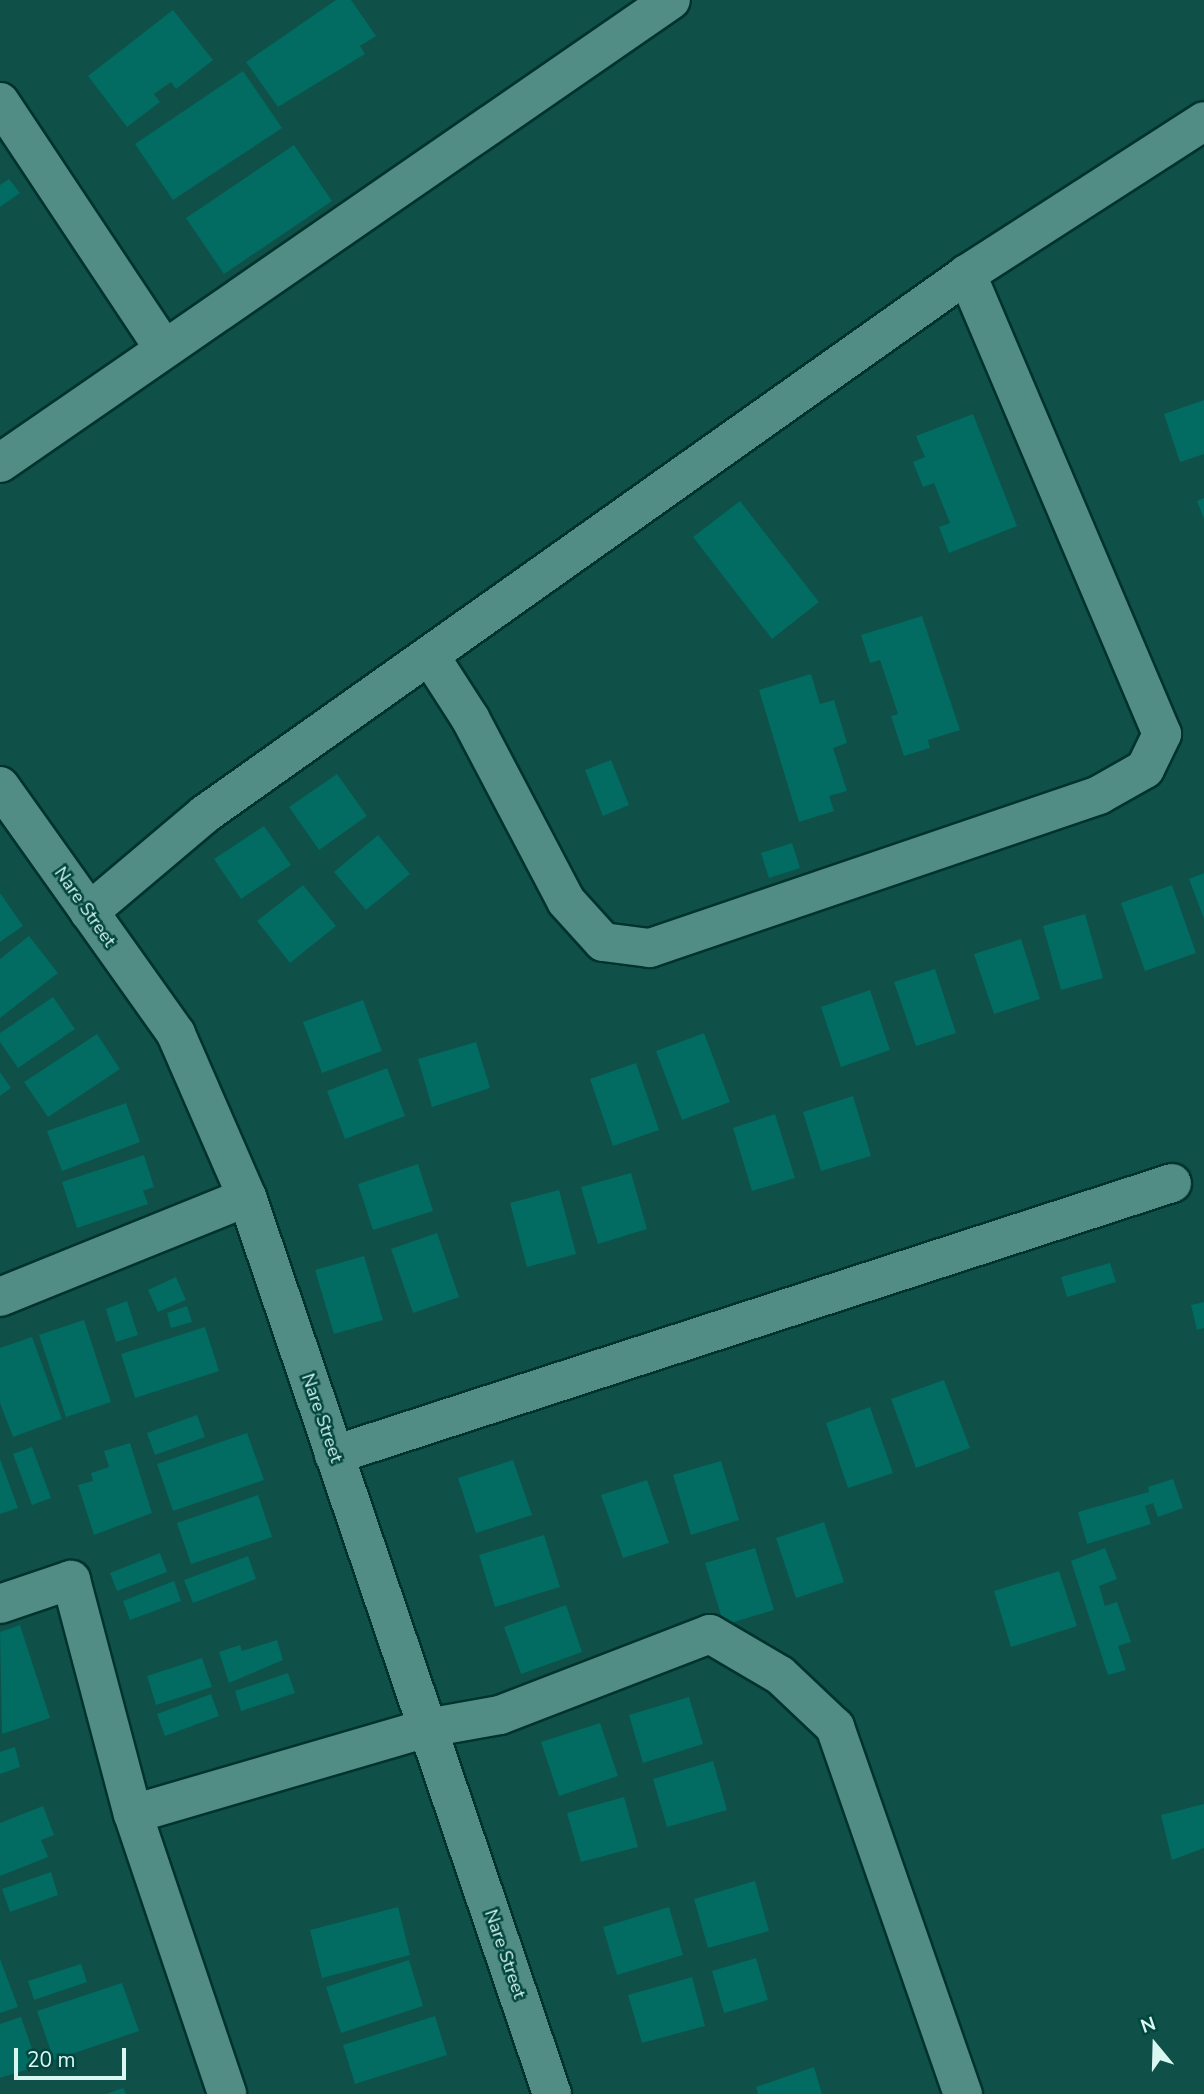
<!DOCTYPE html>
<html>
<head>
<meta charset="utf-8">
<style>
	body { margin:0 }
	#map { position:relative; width:1204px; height:2094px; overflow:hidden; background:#0f5049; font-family:"Nunito Sans",sans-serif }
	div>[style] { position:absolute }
	.building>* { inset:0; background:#026b62 }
	.roads { filter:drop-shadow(2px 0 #01332e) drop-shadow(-2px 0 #01332e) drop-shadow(0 2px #01332e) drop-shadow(0 -2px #01332e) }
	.minor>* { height:38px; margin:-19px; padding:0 19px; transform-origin:19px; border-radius:19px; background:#528d85 }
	span { translate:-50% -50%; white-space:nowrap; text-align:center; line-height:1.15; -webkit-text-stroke:5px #00453e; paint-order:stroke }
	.street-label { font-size:18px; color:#daf8f2 }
	.north { position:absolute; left:1120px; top:2010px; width:70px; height:70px; -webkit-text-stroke:5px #00453e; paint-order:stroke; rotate:341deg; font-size:19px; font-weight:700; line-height:28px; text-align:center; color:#daf8f2 }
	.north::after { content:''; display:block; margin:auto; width:24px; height:32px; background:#daf8f2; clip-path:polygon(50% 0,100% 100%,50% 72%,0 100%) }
	.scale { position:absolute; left:14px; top:2048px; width:112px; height:32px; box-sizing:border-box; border:4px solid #daf8f2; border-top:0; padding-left:9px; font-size:21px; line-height:24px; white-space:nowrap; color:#daf8f2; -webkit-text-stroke:5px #00453e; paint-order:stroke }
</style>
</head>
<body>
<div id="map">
	<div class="building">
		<i style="clip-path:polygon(336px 0,351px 0,376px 36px,360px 46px,365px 54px,278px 107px,246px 62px)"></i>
		<i style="clip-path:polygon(173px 10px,213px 60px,176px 89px,171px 82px,154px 94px,160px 102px,127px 127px,88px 76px)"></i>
		<i style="clip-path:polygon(243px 71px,282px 128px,173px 200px,135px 144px)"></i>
		<i style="clip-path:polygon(294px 145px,332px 201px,224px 274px,186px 218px)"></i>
		<i style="clip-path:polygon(9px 179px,20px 193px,0 207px,0 185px)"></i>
		<i style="clip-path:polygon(1204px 400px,1204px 454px,1180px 462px,1164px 414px)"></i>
		<i style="clip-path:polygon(973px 414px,1017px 526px,949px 553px,939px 527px,950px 523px,934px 483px,923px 487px,913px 462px,925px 457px,916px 436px)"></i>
		<i style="clip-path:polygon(1204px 498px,1204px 519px,1197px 501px)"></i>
		<i style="clip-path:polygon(740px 501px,819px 602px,772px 639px,693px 537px)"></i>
		<i style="clip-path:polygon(922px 616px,960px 730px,928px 740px,930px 748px,904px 756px,891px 716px,898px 714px,880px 660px,870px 663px,861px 635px)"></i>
		<i style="clip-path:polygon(811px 674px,820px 704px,834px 700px,847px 743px,833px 748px,847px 791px,829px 796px,834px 811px,799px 822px,759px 690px)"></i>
		<i style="clip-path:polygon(611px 760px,629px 805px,603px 816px,585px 770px)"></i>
		<i style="clip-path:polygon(337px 774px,367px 816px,319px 850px,289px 807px)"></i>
		<i style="clip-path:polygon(264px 826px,291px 865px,241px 899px,214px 859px)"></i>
		<i style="clip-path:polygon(378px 835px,410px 874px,366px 910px,334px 872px)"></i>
		<i style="clip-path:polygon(792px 843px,800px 868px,769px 878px,761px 853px)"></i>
		<i style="clip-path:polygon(1204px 873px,1204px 919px,1189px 879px)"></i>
		<i style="clip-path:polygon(303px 885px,336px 926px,290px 963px,257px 921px)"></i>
		<i style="clip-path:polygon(1172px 885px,1196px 953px,1145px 971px,1121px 903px)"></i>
		<i style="clip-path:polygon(0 893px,23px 926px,0 942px)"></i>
		<i style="clip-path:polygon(1085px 914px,1103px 978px,1061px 990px,1043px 926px)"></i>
		<i style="clip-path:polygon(29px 936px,58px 973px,0 1018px,0 959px)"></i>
		<i style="clip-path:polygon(1021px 939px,1040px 999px,994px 1014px,974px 954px)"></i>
		<i style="clip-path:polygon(935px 969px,956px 1033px,916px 1046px,894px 982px)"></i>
		<i style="clip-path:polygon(870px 990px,890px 1050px,841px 1067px,821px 1007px)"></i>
		<i style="clip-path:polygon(53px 997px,75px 1029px,18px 1068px,0 1042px,0 1033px)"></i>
		<i style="clip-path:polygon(363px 1000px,382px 1051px,322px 1073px,303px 1022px)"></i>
		<i style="clip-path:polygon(704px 1033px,730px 1102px,682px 1120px,656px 1051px)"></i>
		<i style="clip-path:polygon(97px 1034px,120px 1069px,48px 1117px,24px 1082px)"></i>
		<i style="clip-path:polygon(476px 1042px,490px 1088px,432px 1107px,418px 1059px)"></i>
		<i style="clip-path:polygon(636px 1063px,659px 1130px,613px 1146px,590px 1079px)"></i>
		<i style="clip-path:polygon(387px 1068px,405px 1116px,345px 1139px,327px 1091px)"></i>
		<i style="clip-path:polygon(0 1072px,11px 1088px,0 1096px)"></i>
		<i style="clip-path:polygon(853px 1096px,871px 1156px,821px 1171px,803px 1112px)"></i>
		<i style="clip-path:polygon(126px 1103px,140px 1142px,62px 1171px,47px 1131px)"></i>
		<i style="clip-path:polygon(775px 1114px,795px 1178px,752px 1191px,733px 1128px)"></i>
		<i style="clip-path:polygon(144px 1155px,154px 1187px,143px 1191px,148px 1204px,77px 1228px,62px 1182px)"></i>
		<i style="clip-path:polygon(418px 1164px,433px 1211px,373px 1230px,358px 1184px)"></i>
		<i style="clip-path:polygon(631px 1173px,647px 1229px,598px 1244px,581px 1187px)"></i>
		<i style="clip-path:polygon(559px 1190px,576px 1254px,527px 1267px,510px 1203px)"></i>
		<i style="clip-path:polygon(437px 1233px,459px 1297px,413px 1313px,391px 1249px)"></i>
		<i style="clip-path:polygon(364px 1256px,383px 1320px,334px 1334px,315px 1270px)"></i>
		<i style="clip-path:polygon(1110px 1263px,1116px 1282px,1067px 1297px,1061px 1277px)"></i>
		<i style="clip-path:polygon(176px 1277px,186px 1300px,158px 1312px,148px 1290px)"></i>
		<i style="clip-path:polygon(127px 1301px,138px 1335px,116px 1342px,106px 1309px)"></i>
		<i style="clip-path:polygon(1204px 1302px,1204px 1328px,1197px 1330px,1191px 1305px)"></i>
		<i style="clip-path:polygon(187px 1306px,192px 1322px,171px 1328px,167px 1313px)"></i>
		<i style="clip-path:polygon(84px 1320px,111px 1402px,66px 1417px,39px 1335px)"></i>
		<i style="clip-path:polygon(205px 1327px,219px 1371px,135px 1398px,121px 1354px)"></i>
		<i style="clip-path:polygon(32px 1337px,62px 1419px,13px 1437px,0 1403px,0 1348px)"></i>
		<i style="clip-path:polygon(944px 1380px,970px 1448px,916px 1468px,891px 1399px)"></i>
		<i style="clip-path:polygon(870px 1407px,893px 1473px,848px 1488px,826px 1423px)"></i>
		<i style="clip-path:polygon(197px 1415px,205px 1437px,155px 1455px,147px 1433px)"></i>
		<i style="clip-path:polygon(247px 1433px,264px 1480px,173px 1511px,157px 1464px)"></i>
		<i style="clip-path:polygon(130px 1443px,152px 1513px,94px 1535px,78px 1485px,93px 1481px,91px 1473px,109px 1467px,104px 1451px)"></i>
		<i style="clip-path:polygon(32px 1447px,51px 1498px,32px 1505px,13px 1454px)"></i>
		<i style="clip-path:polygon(0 1459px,18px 1508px,0 1514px)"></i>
		<i style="clip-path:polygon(513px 1460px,532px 1515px,476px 1533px,458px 1478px)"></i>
		<i style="clip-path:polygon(721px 1461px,739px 1520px,691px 1535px,673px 1475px)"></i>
		<i style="clip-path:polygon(1173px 1479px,1183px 1508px,1158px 1517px,1153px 1503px,1145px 1506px,1151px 1524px,1087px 1544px,1078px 1512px,1149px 1492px,1148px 1487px)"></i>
		<i style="clip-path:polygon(647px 1480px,669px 1543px,623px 1558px,601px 1495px)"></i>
		<i style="clip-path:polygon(258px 1495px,272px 1537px,191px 1564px,177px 1523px)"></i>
		<i style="clip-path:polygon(824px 1522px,844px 1582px,796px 1598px,776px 1538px)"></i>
		<i style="clip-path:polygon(544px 1535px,560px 1587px,495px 1607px,479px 1555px)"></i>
		<i style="clip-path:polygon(755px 1548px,774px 1610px,724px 1625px,705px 1563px)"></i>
		<i style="clip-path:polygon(1105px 1548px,1117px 1579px,1099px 1586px,1105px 1606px,1117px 1602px,1131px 1642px,1118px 1646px,1126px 1670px,1108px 1675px,1071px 1561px)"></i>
		<i style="clip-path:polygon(160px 1553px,167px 1572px,117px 1591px,110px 1573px)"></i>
		<i style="clip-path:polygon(248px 1556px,256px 1579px,193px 1603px,184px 1580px)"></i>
		<i style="clip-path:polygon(1059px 1571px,1077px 1626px,1011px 1647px,994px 1591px)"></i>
		<i style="clip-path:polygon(174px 1581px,181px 1601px,130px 1620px,123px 1601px)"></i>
		<i style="clip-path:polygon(566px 1605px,582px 1652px,521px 1674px,504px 1627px)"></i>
		<i style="clip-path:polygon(20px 1625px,50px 1718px,2px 1734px,0 1632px)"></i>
		<i style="clip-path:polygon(277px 1640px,283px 1660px,229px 1683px,219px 1652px,240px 1645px,242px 1651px)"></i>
		<i style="clip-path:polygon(202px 1658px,212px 1687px,156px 1705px,147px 1676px)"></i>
		<i style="clip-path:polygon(288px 1673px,295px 1693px,241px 1711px,235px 1691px)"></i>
		<i style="clip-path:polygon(211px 1694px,219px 1716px,165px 1736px,157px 1714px)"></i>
		<i style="clip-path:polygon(689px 1697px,703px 1744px,643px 1763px,629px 1715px)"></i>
		<i style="clip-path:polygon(600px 1723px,618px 1776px,559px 1796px,541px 1742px)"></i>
		<i style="clip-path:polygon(15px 1747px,20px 1767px,0 1774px,0 1752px)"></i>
		<i style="clip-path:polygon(713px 1761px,727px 1810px,667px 1827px,653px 1779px)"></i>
		<i style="clip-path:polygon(624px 1797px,638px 1847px,581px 1862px,567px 1813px)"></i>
		<i style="clip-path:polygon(1204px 1804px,1204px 1848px,1172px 1860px,1161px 1815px)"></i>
		<i style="clip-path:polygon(43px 1806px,54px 1835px,41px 1840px,48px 1857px,0 1876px,0 1823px)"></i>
		<i style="clip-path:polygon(51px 1872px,58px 1895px,10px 1912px,2px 1889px)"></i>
		<i style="clip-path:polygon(755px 1881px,769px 1931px,708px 1948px,694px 1899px)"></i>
		<i style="clip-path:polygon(398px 1907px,410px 1955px,322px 1978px,310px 1930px)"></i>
		<i style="clip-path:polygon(669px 1907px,683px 1955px,617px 1975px,603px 1927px)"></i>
		<i style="clip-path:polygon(756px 1958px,768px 2000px,724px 2013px,712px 1971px)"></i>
		<i style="clip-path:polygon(0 1959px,18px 2007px,0 2013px)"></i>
		<i style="clip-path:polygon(409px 1960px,423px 2006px,341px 2033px,326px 1987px)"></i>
		<i style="clip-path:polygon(81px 1964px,87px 1982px,34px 2000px,28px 1981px)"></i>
		<i style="clip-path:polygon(692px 1977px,705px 2026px,642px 2043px,628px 1995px)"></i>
		<i style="clip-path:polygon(122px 1983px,139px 2031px,54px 2060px,37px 2011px)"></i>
		<i style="clip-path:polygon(435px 2016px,447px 2055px,355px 2084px,343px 2045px)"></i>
		<i style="clip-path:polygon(21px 2017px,38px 2066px,0 2078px,0 2024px)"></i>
		<i style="clip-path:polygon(814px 2067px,822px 2094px,758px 2094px,756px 2087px)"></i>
		<i style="clip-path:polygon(123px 2088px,126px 2094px,106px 2094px)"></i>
	</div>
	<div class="roads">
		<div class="minor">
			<i style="left:0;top:102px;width:296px;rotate:56.4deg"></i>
			<i style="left:0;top:463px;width:815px;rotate:-34.61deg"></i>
			<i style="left:430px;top:656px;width:74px;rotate:57.2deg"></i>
			<i style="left:470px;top:718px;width:207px;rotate:62.3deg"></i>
			<i style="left:566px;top:901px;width:55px;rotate:47.9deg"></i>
			<i style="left:603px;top:942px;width:47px;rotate:7.3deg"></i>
			<i style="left:650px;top:948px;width:474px;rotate:-18.8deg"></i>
			<i style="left:1099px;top:795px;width:53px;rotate:-29.5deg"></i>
			<i style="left:1145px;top:769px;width:39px;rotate:-64deg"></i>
			<i style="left:1162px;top:734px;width:500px;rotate:-113deg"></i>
			<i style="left:0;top:786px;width:304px;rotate:54.6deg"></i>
			<i style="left:176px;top:1034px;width:178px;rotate:66.5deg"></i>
			<i style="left:247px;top:1197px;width:947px;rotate:71.22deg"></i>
			<i style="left:89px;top:912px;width:152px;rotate:-40.2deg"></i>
			<i style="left:205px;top:814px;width:934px;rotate:-35.32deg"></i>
			<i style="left:967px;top:274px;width:282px;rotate:-32.8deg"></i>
			<i style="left:0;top:1297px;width:266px;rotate:-22deg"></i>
			<i style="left:334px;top:1455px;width:881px;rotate:-17.98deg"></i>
			<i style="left:0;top:1604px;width:75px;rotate:-18.7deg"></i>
			<i style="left:71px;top:1580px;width:242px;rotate:75.2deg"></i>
			<i style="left:133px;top:1814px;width:295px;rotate:71.4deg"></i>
			<i style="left:133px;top:1814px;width:306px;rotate:-16.3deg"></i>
			<i style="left:427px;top:1728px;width:74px;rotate:-10.1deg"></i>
			<i style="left:500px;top:1715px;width:225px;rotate:-21.1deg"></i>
			<i style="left:710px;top:1634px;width:81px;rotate:30.4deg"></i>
			<i style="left:780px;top:1675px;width:76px;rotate:43.4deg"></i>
			<i style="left:835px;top:1727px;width:389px;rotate:70.8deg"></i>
		</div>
	</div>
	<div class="street-label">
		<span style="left:85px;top:907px;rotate:55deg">Nare Street</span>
		<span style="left:322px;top:1418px;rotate:71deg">Nare Street</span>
		<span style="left:505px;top:1954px;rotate:71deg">Nare Street</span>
	</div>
	<div class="north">N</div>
	<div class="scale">20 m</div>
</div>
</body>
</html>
